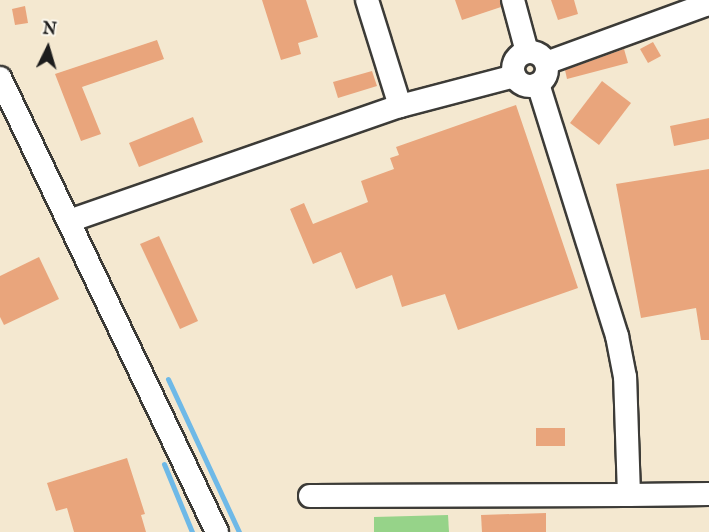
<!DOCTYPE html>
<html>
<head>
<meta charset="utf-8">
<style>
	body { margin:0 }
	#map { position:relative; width:709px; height:532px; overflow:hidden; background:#f4e8d0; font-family:"IM FELL English",serif }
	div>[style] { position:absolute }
	.green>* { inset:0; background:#96d389 }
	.stream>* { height:5px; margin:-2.5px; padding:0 2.5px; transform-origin:2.5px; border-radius:2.5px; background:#6eb9e7 }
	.building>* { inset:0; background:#e9a57c }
	.roads { filter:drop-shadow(2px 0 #3c3b37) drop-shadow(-2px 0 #3c3b37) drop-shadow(0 2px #3c3b37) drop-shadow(0 -2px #3c3b37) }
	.minor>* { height:22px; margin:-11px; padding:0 11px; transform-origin:11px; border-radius:11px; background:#fff }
	.minor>.ring { margin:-11px; padding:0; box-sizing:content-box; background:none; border:22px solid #fff; border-radius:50% }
	span { translate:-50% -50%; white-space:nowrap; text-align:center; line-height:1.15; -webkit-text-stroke:5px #fbf7ec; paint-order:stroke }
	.north { position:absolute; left:18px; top:18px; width:60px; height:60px; -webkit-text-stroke:4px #fbf7ec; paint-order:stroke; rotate:5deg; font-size:16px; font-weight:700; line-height:24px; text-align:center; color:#1c1c1c }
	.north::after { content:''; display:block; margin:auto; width:21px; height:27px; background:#1c1c1c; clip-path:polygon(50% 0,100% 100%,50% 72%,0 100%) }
</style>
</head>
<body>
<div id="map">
	<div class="green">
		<i style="clip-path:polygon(448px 515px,449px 532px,374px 532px,374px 517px)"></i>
	</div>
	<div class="stream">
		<i style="left:168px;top:379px;width:169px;rotate:65.1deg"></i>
		<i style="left:164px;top:464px;width:74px;rotate:67.6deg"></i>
	</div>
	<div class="building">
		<i style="clip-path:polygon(262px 0,306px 0,318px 37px,298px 43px,301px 54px,281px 60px)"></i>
		<i style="clip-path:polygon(455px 0,500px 0,501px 7px,462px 20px)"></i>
		<i style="clip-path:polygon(551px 0,574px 0,578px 14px,558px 20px)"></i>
		<i style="clip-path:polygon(25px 6px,28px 23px,15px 25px,12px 9px)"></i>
		<i style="clip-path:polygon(157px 40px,164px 59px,82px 87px,101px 134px,81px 141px,55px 74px)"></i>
		<i style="clip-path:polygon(653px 42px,661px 56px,648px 63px,640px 49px)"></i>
		<i style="clip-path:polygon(624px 49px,628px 63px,567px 79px,565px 70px)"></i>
		<i style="clip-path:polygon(372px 71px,377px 86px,338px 98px,333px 82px)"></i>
		<i style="clip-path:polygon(602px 81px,631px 103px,599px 145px,570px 123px)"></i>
		<i style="clip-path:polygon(516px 105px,578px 288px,458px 330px,445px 294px,402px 307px,392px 275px,356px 289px,341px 252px,313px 264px,290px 209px,304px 203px,313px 224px,368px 202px,361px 181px,394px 169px,390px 158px,399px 155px,396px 147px)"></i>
		<i style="clip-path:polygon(193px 117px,203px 142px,139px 167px,129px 143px)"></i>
		<i style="clip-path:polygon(709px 118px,709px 139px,674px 146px,670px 126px)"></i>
		<i style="clip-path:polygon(709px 169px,709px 340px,701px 340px,696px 308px,641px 318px,616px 184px)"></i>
		<i style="clip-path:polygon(159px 236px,198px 321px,180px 329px,140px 244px)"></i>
		<i style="clip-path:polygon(39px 257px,59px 299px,4px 325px,0 317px,0 276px)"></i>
		<i style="clip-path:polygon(536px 428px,565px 428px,565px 446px,536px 446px)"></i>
		<i style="clip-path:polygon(127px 458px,145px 514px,141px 515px,146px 532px,74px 532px,67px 508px,56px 511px,47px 483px)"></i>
		<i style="clip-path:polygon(546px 513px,546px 532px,482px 532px,481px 515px)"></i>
	</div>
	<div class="roads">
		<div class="minor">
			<i style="left:367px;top:0;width:111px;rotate:72.7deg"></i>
			<i style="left:513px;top:0;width:54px;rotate:74.9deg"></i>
			<i class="ring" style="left:513px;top:52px;width:12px;height:12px"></i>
			<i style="left:546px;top:63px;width:169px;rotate:-20deg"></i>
			<i style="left:705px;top:5px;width:6px;rotate:-51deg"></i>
			<i style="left:0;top:78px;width:503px;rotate:64.45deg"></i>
			<i style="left:69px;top:221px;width:350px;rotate:-19.2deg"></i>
			<i style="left:400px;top:106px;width:118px;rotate:-14.7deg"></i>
			<i style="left:629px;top:495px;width:80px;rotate:-0.7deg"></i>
			<i style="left:310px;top:496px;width:319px;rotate:-0.2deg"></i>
			<i style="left:629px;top:495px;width:118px;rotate:-91.9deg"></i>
			<i style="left:625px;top:377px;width:42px;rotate:-101deg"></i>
			<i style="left:617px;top:336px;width:264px;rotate:-107.4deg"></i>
		</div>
	</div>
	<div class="north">N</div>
</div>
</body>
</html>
